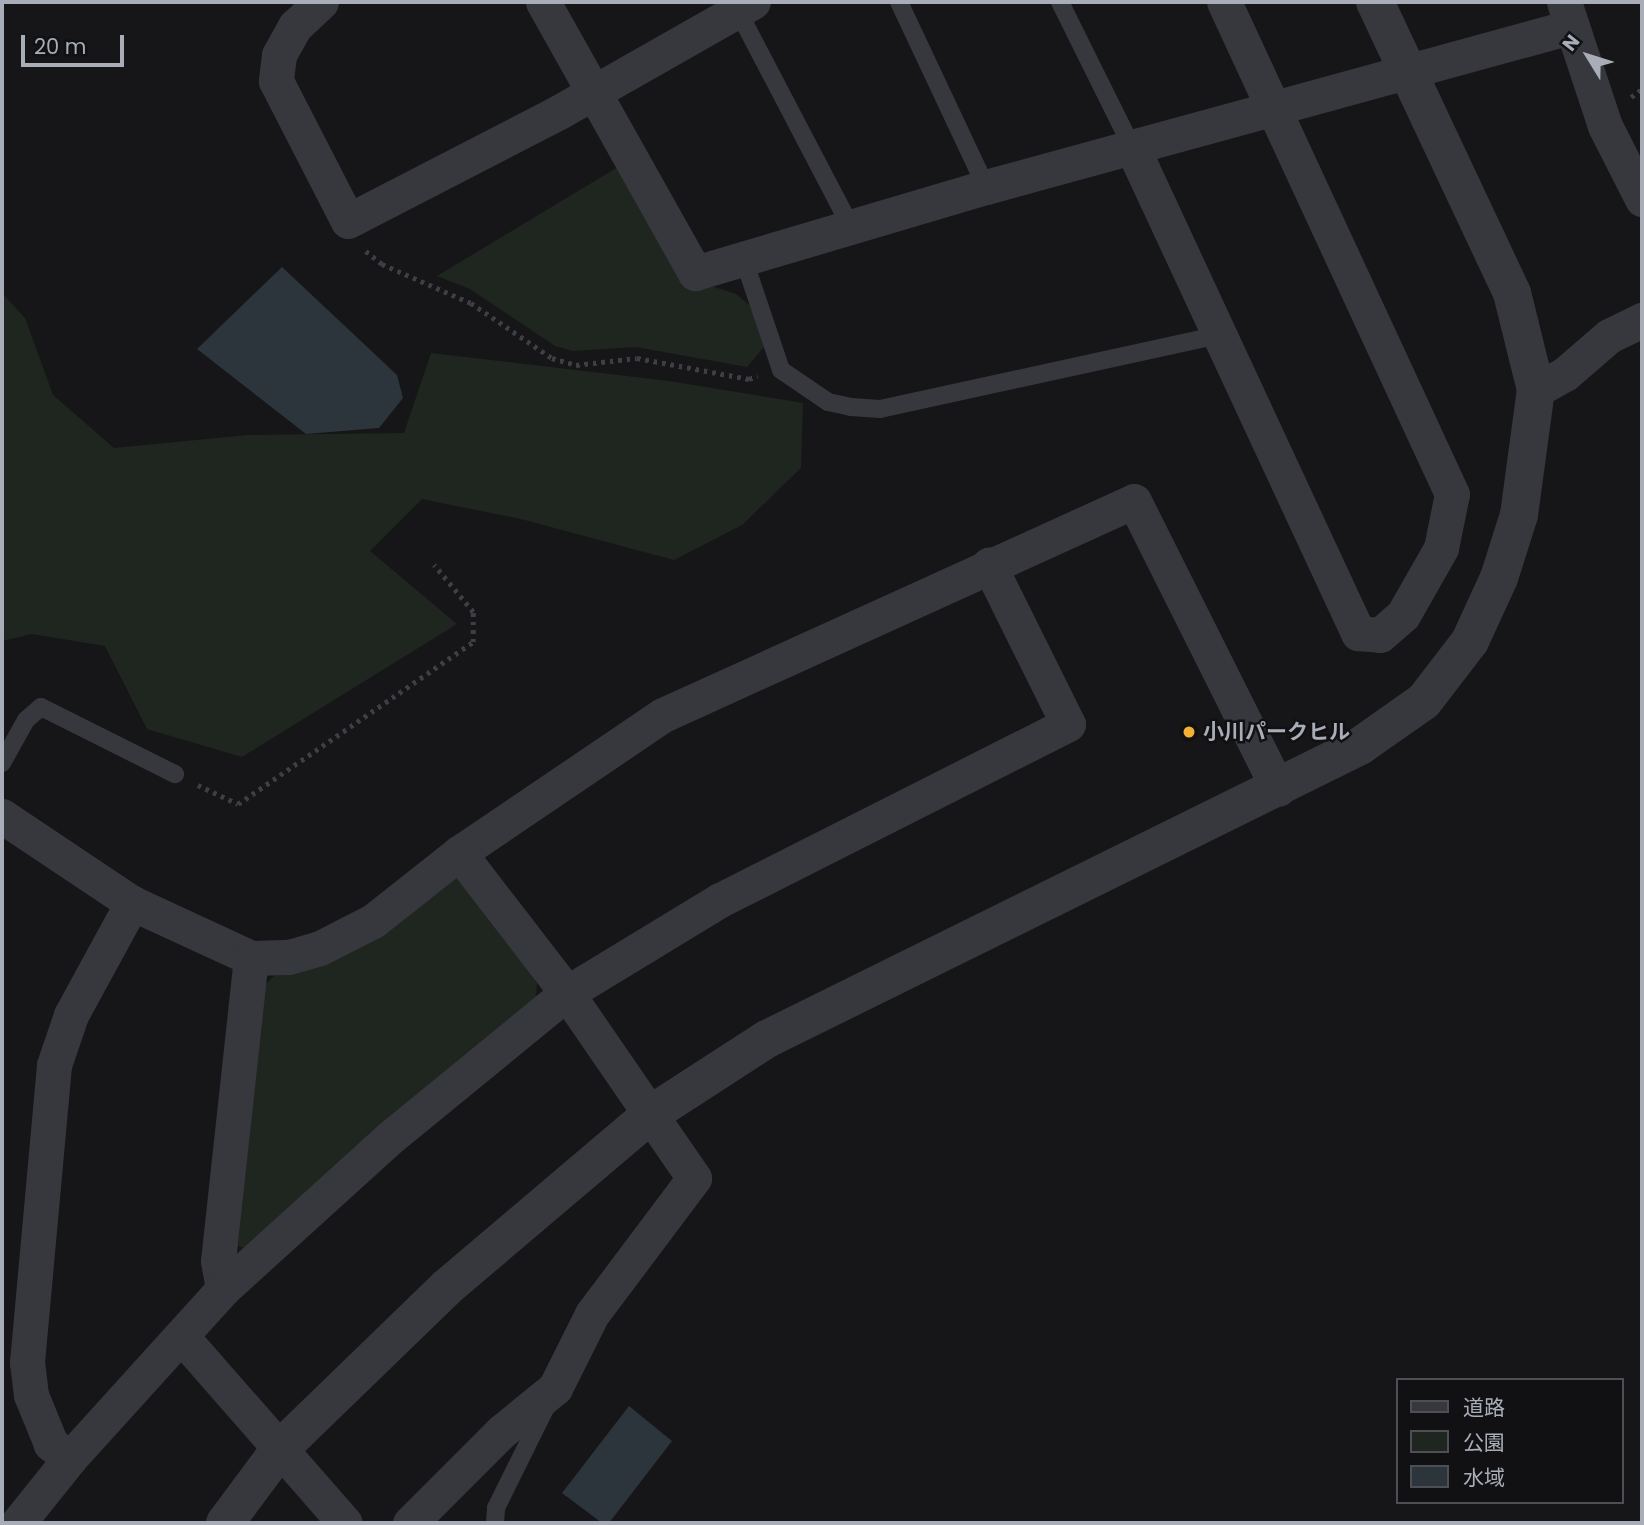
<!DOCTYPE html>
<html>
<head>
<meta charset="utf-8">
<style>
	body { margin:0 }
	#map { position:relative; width:1644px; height:1525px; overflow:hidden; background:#161618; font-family:Poppins,"Noto Sans JP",sans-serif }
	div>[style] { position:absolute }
	.green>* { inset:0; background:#1e261f }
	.water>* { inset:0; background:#2c353c }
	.path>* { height:4.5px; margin-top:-2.25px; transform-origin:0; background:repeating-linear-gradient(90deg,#3d3f44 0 3.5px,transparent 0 8.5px) }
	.service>* { height:18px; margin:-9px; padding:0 9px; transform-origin:9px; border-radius:9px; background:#37383d }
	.minor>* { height:35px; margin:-17.5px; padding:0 17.5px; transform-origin:17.5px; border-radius:17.5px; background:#37383d }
	.tertiary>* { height:38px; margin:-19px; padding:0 19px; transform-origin:19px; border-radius:19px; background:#37383d }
	.dots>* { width:19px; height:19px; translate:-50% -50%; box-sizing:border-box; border:4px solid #111113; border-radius:50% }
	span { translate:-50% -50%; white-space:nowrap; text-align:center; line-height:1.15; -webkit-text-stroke:5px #111113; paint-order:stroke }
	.poi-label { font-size:21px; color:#a8adb8; font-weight:700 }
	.left { translate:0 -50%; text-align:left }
	.frame { position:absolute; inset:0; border:4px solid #a8adb8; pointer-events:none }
	.legend { position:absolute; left:1396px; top:1378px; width:228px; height:126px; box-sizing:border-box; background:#111113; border:2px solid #4d4f55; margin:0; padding:9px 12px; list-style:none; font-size:21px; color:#a8adb8 }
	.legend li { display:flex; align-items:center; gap:14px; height:35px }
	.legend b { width:35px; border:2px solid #4d4f55 }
	.north { position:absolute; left:1553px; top:21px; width:70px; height:70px; -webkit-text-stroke:5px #111113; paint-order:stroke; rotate:308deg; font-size:19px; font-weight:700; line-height:28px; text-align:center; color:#a8adb8 }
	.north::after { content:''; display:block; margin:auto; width:24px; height:32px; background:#a8adb8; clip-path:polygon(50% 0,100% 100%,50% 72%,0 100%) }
	.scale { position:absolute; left:21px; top:35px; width:103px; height:32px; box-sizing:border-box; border:4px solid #a8adb8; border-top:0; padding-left:9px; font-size:21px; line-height:24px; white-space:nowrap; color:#a8adb8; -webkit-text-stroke:5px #111113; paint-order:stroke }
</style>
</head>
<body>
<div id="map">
	<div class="green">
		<i style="clip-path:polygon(618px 167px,708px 285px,736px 294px,754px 309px,764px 347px,747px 367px,636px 347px,573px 351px,555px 346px,470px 289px,437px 276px)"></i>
		<i style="clip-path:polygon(2px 293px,25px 318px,53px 395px,114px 448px,248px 435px,404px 433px,431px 353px,669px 381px,803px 403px,801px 468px,742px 525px,674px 560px,521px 519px,422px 499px,370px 551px,457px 624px,242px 757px,147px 729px,105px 646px,32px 634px,2px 641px)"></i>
		<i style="clip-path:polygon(449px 874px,470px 881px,537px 983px,536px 998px,250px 1250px,238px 1246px,265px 985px,276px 974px,320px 966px,357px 948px)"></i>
	</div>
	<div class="water">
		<i style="clip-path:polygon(282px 267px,397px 375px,403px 398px,379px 428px,306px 434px,197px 349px)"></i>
		<i style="clip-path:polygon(629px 1406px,672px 1441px,609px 1523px,602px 1523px,562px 1493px)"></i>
	</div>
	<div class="path">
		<i style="left:1631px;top:97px;width:14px;rotate:-36deg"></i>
		<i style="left:366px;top:251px;width:21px;rotate:39deg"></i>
		<i style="left:382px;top:264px;width:97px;rotate:23.7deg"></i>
		<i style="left:471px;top:303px;width:98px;rotate:34.2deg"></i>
		<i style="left:552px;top:358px;width:25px;rotate:16deg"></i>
		<i style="left:576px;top:365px;width:61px;rotate:-6.5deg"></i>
		<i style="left:637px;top:358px;width:114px;rotate:10.6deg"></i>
		<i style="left:749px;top:379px;width:9px;rotate:-18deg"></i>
		<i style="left:198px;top:785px;width:44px;rotate:25.4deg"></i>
		<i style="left:238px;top:804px;width:285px;rotate:-34.6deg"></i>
		<i style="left:473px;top:642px;width:30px;rotate:-90deg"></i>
		<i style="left:473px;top:612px;width:61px;rotate:-129.7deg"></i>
	</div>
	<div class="service">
		<i style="left:899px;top:2px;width:204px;rotate:64.8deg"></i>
		<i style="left:1060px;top:2px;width:164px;rotate:63.6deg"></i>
		<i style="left:738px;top:11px;width:244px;rotate:62.4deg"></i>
		<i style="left:744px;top:260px;width:116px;rotate:71.4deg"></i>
		<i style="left:781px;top:370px;width:57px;rotate:34.2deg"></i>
		<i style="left:828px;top:402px;width:24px;rotate:12deg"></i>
		<i style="left:851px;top:407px;width:29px;rotate:4deg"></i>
		<i style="left:880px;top:409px;width:346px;rotate:-12.3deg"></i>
		<i style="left:2px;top:763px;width:49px;rotate:-60.8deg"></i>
		<i style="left:26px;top:720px;width:20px;rotate:-41deg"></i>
		<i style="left:41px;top:707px;width:150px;rotate:26.6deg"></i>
		<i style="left:495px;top:1523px;width:15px;rotate:-86deg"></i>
		<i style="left:496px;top:1508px;width:115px;rotate:-63.7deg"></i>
	</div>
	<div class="minor">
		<i style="left:321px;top:2px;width:35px;rotate:137deg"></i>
		<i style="left:295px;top:26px;width:33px;rotate:119deg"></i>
		<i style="left:279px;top:55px;width:26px;rotate:97deg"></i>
		<i style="left:276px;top:81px;width:157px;rotate:62.8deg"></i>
		<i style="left:348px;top:221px;width:237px;rotate:-27.3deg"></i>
		<i style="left:559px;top:112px;width:223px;rotate:-29.6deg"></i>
		<i style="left:543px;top:2px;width:311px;rotate:60.7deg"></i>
		<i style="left:695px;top:273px;width:303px;rotate:-16.5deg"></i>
		<i style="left:986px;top:187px;width:606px;rotate:-15.32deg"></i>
		<i style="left:1564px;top:2px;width:131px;rotate:71.7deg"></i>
		<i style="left:1605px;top:126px;width:82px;rotate:63.1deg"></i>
		<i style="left:1133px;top:149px;width:534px;rotate:65.07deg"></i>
		<i style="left:1358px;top:633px;width:22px;rotate:5deg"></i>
		<i style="left:1380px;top:635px;width:30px;rotate:-41deg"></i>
		<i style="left:1403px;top:615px;width:77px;rotate:-60.4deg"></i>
		<i style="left:1441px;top:548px;width:55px;rotate:-78.5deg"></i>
		<i style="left:1452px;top:494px;width:542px;rotate:-114.86deg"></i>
		<i style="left:1536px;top:390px;width:33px;rotate:-29deg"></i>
		<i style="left:1565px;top:374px;width:58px;rotate:-40.8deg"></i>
		<i style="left:1609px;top:336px;width:37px;rotate:-26deg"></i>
		<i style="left:2px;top:816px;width:156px;rotate:33.8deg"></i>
		<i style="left:132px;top:903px;width:131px;rotate:24.8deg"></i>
		<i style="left:251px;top:958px;width:38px;rotate:-2deg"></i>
		<i style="left:289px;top:957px;width:32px;rotate:-16deg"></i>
		<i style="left:320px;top:948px;width:59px;rotate:-27deg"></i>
		<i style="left:373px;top:921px;width:110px;rotate:-38.3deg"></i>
		<i style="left:459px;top:853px;width:246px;rotate:-34.1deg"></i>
		<i style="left:663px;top:715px;width:517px;rotate:-24.43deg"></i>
		<i style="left:1134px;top:501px;width:322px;rotate:63.4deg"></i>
		<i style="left:223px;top:1289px;width:28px;rotate:-100deg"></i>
		<i style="left:218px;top:1261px;width:305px;rotate:-83.8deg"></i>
		<i style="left:182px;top:1337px;width:247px;rotate:48.8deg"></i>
		<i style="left:70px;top:1458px;width:24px;rotate:-144deg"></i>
		<i style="left:51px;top:1444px;width:53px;rotate:-112.2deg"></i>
		<i style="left:31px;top:1395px;width:33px;rotate:-97deg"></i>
		<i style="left:27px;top:1362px;width:298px;rotate:-84.8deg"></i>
		<i style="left:54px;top:1065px;width:53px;rotate:-71.2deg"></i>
		<i style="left:71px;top:1015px;width:128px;rotate:-61.4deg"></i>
		<i style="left:18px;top:1523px;width:83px;rotate:-51.3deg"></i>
		<i style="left:70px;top:1458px;width:228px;rotate:-47.8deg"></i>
		<i style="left:223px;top:1289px;width:228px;rotate:-42.2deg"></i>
		<i style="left:392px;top:1136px;width:226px;rotate:-39.3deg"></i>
		<i style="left:567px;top:993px;width:179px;rotate:-31.3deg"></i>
		<i style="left:720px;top:900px;width:390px;rotate:-26.8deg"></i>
		<i style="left:1068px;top:724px;width:178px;rotate:-116.4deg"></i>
		<i style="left:410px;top:1523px;width:129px;rotate:-45deg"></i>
		<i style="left:501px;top:1432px;width:70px;rotate:-39.2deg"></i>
		<i style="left:555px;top:1388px;width:83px;rotate:-63.4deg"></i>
		<i style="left:592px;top:1314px;width:170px;rotate:-53.1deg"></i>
		<i style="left:694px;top:1178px;width:224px;rotate:-124.5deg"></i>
		<i style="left:567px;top:993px;width:177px;rotate:-127.6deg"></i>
	</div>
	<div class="tertiary">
		<i style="left:225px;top:1523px;width:92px;rotate:-53.4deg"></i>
		<i style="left:280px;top:1449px;width:231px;rotate:-44.1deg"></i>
		<i style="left:446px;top:1288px;width:269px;rotate:-40.3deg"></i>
		<i style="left:651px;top:1114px;width:138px;rotate:-32.9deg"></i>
		<i style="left:767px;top:1039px;width:661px;rotate:-26.29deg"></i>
		<i style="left:1360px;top:746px;width:78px;rotate:-35.1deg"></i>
		<i style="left:1424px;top:701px;width:76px;rotate:-52.5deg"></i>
		<i style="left:1470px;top:641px;width:69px;rotate:-65.3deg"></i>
		<i style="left:1499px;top:578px;width:66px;rotate:-72.4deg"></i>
		<i style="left:1519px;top:515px;width:126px;rotate:-82.3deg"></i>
		<i style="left:1536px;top:390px;width:100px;rotate:-103.9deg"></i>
		<i style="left:1512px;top:293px;width:322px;rotate:-115.2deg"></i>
	</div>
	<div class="dots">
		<i style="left:1189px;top:732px;background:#f2b134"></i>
	</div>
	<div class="poi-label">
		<span class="left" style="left:1203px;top:732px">小川パークヒル</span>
	</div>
	<div class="frame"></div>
	<ul class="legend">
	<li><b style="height:9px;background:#37383d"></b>道路</li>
	<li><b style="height:19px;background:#1e261f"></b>公園</li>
	<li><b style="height:19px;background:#2c353c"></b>水域</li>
	</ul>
	<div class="north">N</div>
	<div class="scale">20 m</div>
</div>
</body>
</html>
